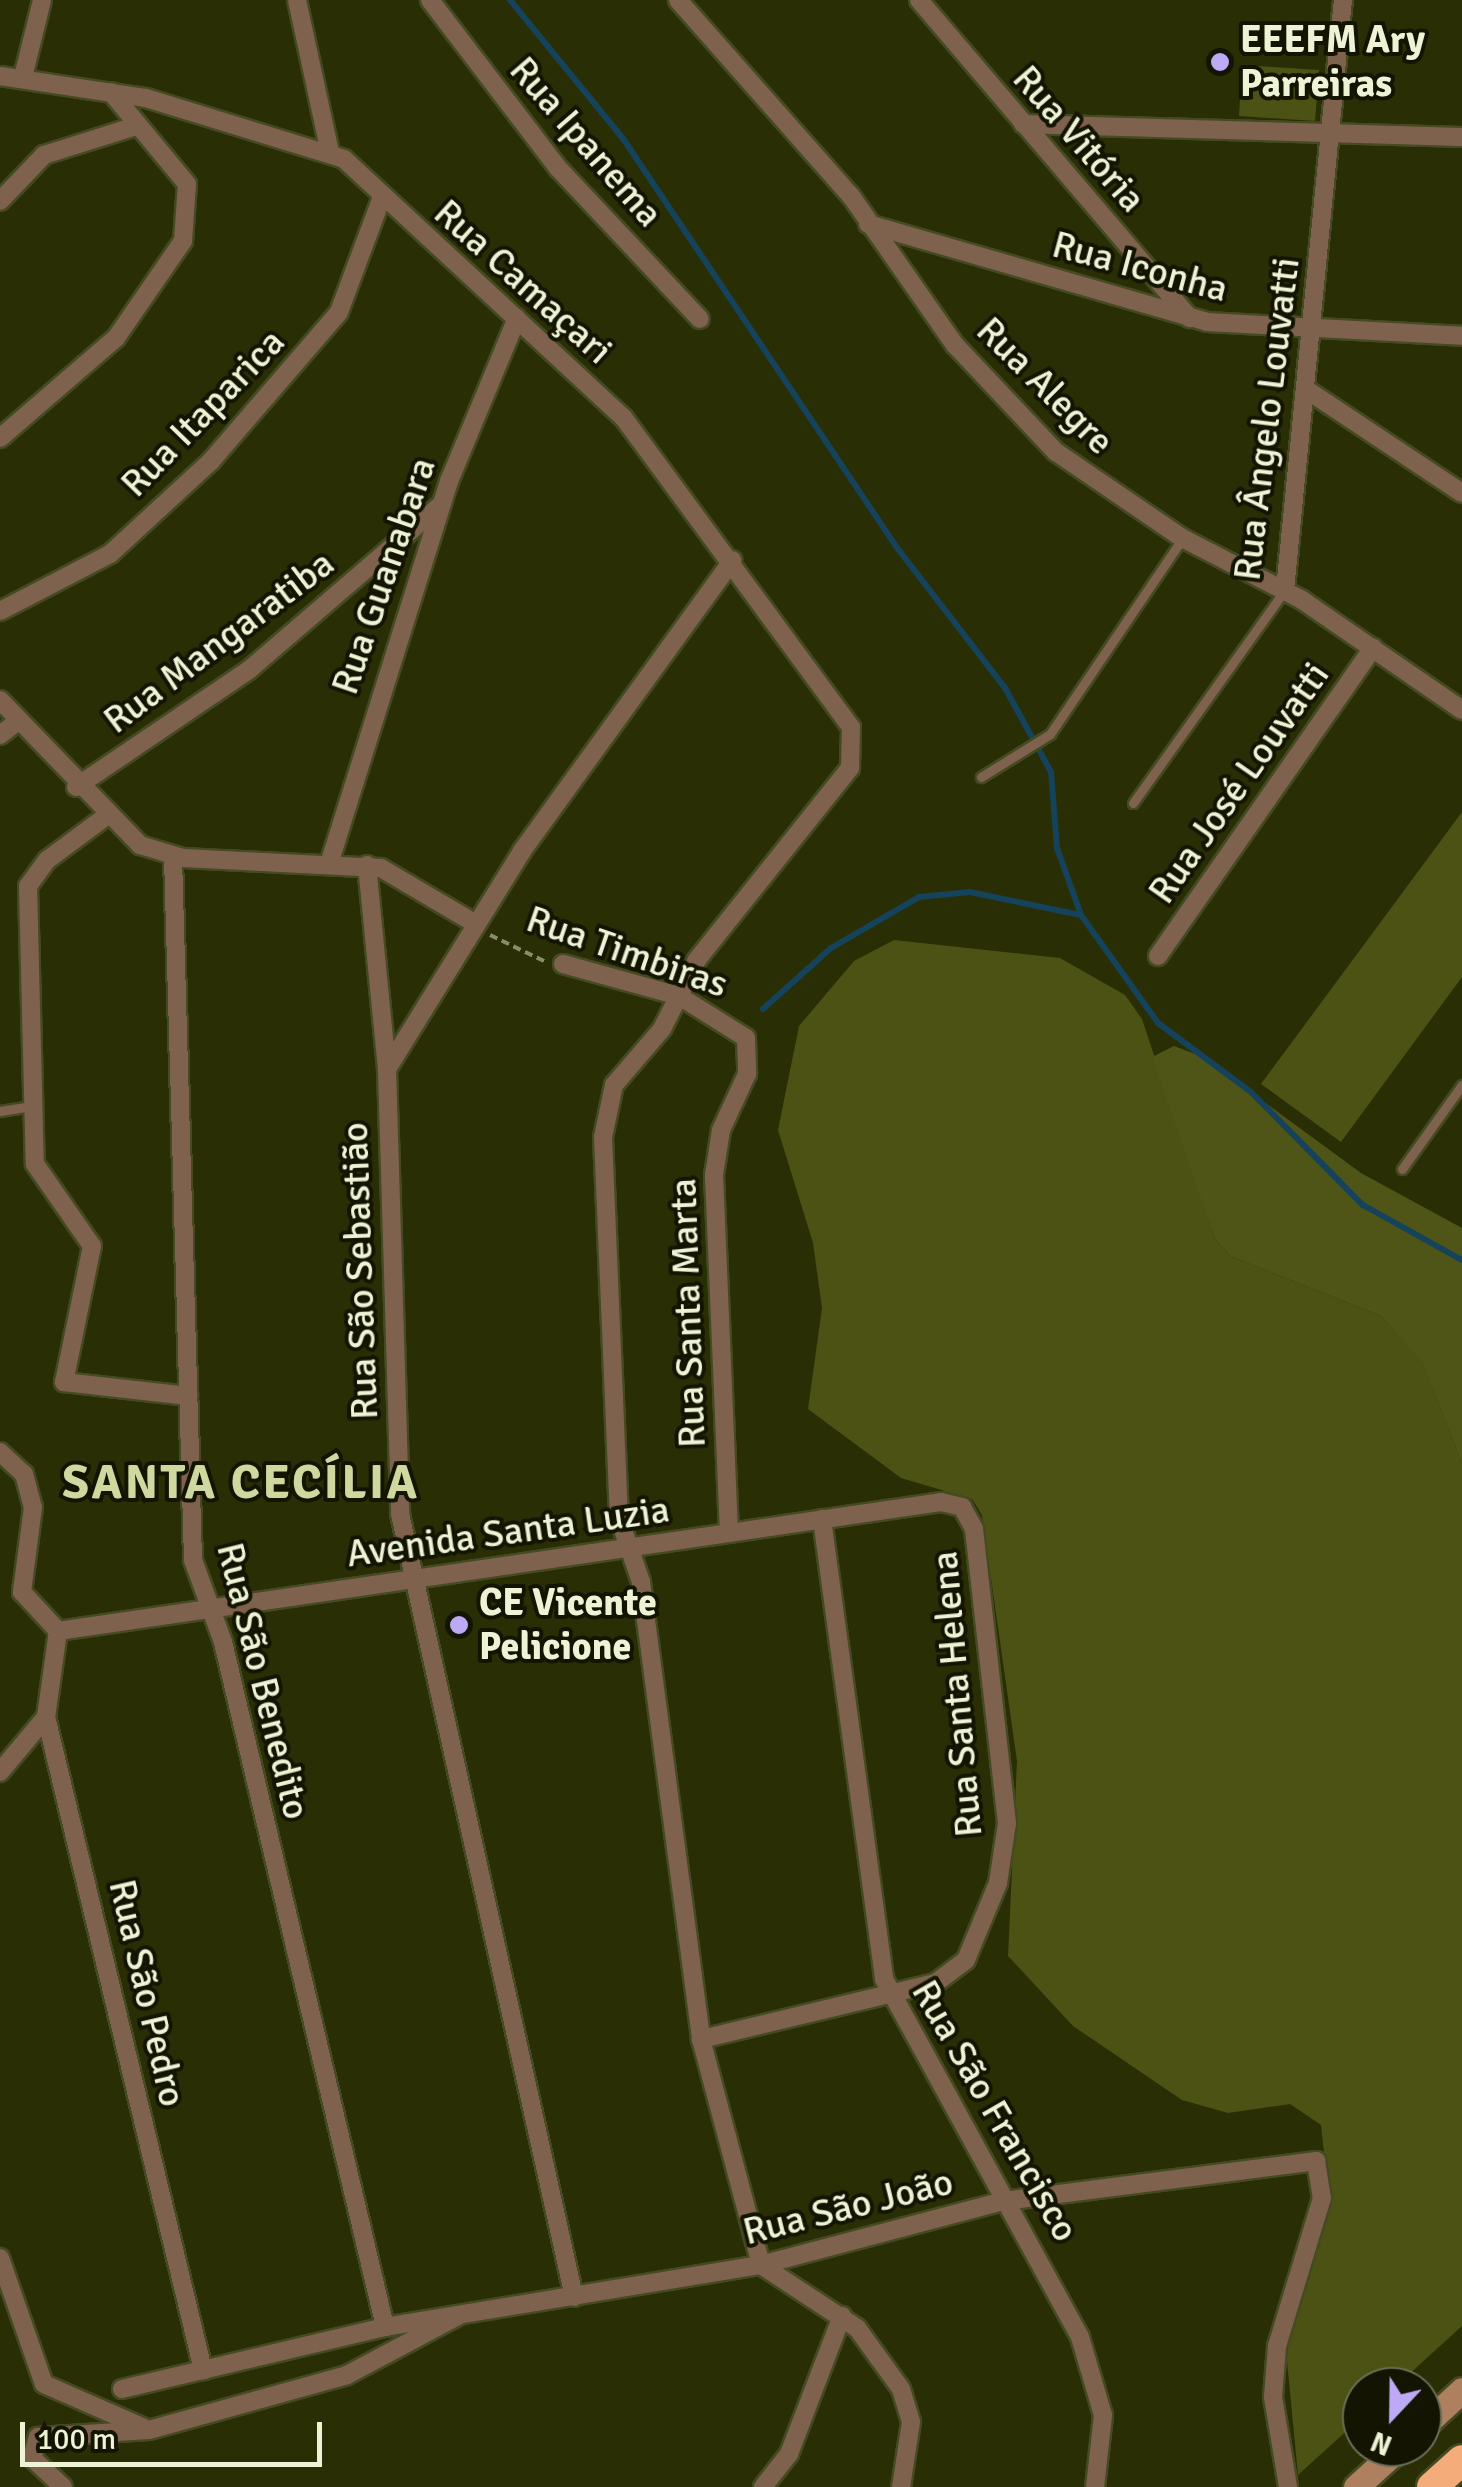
<!DOCTYPE html>
<html>
<head>
<meta charset="utf-8">
<style>
	body { margin:0 }
	#map { position:relative; width:1462px; height:2487px; overflow:hidden; background:#2a2e05; font-family:Signika,sans-serif }
	div>[style] { position:absolute }
	.green>* { inset:0; background:#4b5213 }
	.forest>* { inset:0; background:#4e5516 }
	.stream>* { height:6px; margin:-3px; padding:0 3px; transform-origin:3px; border-radius:3px; background:#15435b }
	.path>* { height:4px; margin-top:-2px; transform-origin:0; background:repeating-linear-gradient(90deg,#888d6a 0 8px,transparent 0 13px) }
	.roads { filter:drop-shadow(2px 0 #454a22) drop-shadow(-2px 0 #454a22) drop-shadow(0 2px #454a22) drop-shadow(0 -2px #454a22) }
	.service>* { height:9px; margin:-4.5px; padding:0 4.5px; transform-origin:4.5px; border-radius:4.5px; background:#7f624e }
	.minor>* { height:18px; margin:-9px; padding:0 9px; transform-origin:9px; border-radius:9px; background:#7f624e }
	.secondary>* { height:25px; margin:-12.5px; padding:0 12.5px; transform-origin:12.5px; border-radius:12.5px; background:#ae8060 }
	.motorway>* { height:30px; margin:-15px; padding:0 15px; transform-origin:15px; border-radius:15px; background:#f3ac7a }
	.dots>* { width:28px; height:28px; translate:-50% -50%; box-sizing:border-box; border:5px solid #131502; border-radius:50% }
	span { translate:-50% -50%; white-space:nowrap; text-align:center; line-height:1.15; -webkit-text-stroke:8px #131502; paint-order:stroke }
	.poi-label { font-size:38px; color:#eef3d6; font-weight:700 }
	.left { translate:0 -50%; text-align:left }
	.street-label { font-size:38px; color:#eef3d6 }
	.district-label { font-size:48px; color:#ced89f; font-weight:700; letter-spacing:2.5px }
	.north { position:absolute; left:1342px; top:2367px; width:100px; height:100px; box-sizing:border-box; background:#131502; border:2px solid #6b6e57; border-radius:50%; rotate:202deg; font-size:28px; font-weight:700; line-height:40px; text-align:center; color:#eef3d6 }
	.north::after { content:''; display:block; margin:auto; width:35px; height:45px; background:#bda9f5; clip-path:polygon(50% 0,100% 100%,50% 72%,0 100%) }
	.scale { position:absolute; left:20px; top:2422px; width:302px; height:45px; box-sizing:border-box; border:5px solid #eef3d6; border-top:0; padding-left:12px; font-size:30px; line-height:35px; white-space:nowrap; color:#eef3d6; -webkit-text-stroke:8px #131502; paint-order:stroke }
</style>
</head>
<body>
<div id="map">
	<div class="green">
		<i style="clip-path:polygon(1242px 65px,1319px 70px,1315px 121px,1239px 116px)"></i>
		<i style="clip-path:polygon(1462px 812px,1462px 977px,1341px 1142px,1261px 1084px)"></i>
		<i style="clip-path:polygon(894px 940px,1060px 958px,1125px 995px,1142px 1019px,1215px 1239px,1230px 1256px,1381px 1316px,1423px 1362px,1462px 1464px,1462px 2326px,1395px 2387px,1362px 2387px,1362px 2417px,1298px 2475px,1285px 2340px,1329px 2200px,1321px 2125px,1290px 2104px,1228px 2113px,1182px 2100px,1073px 2026px,1008px 1956px,1017px 1761px,982px 1515px,972px 1499px,901px 1478px,808px 1409px,822px 1308px,813px 1243px,778px 1130px,799px 1026px,854px 961px)"></i>
	</div>
	<div class="forest">
		<i style="clip-path:polygon(1174px 1046px,1203px 1057px,1361px 1173px,1462px 1228px,1462px 1464px,1423px 1363px,1381px 1316px,1230px 1256px,1215px 1239px,1152px 1057px)"></i>
	</div>
	<div class="stream">
		<i style="left:510px;top:0;width:181px;rotate:50.8deg"></i>
		<i style="left:624px;top:140px;width:492px;rotate:56.2deg"></i>
		<i style="left:898px;top:549px;width:175px;rotate:52.4deg"></i>
		<i style="left:1005px;top:688px;width:96px;rotate:61.3deg"></i>
		<i style="left:1051px;top:772px;width:76px;rotate:85.5deg"></i>
		<i style="left:1057px;top:848px;width:71px;rotate:70.3deg"></i>
		<i style="left:1081px;top:915px;width:133px;rotate:54.5deg"></i>
		<i style="left:1158px;top:1023px;width:116px;rotate:36.6deg"></i>
		<i style="left:1251px;top:1092px;width:159px;rotate:45.3deg"></i>
		<i style="left:1363px;top:1205px;width:113px;rotate:29.1deg"></i>
		<i style="left:763px;top:1009px;width:91px;rotate:-41.9deg"></i>
		<i style="left:831px;top:948px;width:102px;rotate:-30.1deg"></i>
		<i style="left:919px;top:897px;width:51px;rotate:-5.6deg"></i>
		<i style="left:970px;top:892px;width:112px;rotate:11.8deg"></i>
	</div>
	<div class="path">
		<i style="left:490px;top:935px;width:60px;rotate:25.7deg"></i>
	</div>
	<div class="roads">
		<div class="service">
			<i style="left:981px;top:777px;width:81px;rotate:-31.9deg"></i>
			<i style="left:1050px;top:734px;width:235px;rotate:-55.9deg"></i>
			<i style="left:1133px;top:803px;width:262px;rotate:-54.5deg"></i>
			<i style="left:0;top:1111px;width:31px;rotate:-9deg"></i>
			<i style="left:1402px;top:1169px;width:103px;rotate:-54.5deg"></i>
		</div>
		<div class="minor">
			<i style="left:297px;top:0;width:156px;rotate:77.8deg"></i>
			<i style="left:430px;top:0;width:211px;rotate:52.7deg"></i>
			<i style="left:558px;top:168px;width:207px;rotate:46.8deg"></i>
			<i style="left:678px;top:0;width:261px;rotate:48.6deg"></i>
			<i style="left:851px;top:196px;width:182px;rotate:55.1deg"></i>
			<i style="left:955px;top:345px;width:147px;rotate:46.7deg"></i>
			<i style="left:1056px;top:452px;width:153px;rotate:34.3deg"></i>
			<i style="left:1182px;top:538px;width:135px;rotate:27.3deg"></i>
			<i style="left:1302px;top:600px;width:194px;rotate:34.5deg"></i>
			<i style="left:919px;top:0;width:418px;rotate:49.6deg"></i>
			<i style="left:0;top:76px;width:148px;rotate:8.6deg"></i>
			<i style="left:146px;top:98px;width:207px;rotate:17.1deg"></i>
			<i style="left:344px;top:159px;width:380px;rotate:42.8deg"></i>
			<i style="left:623px;top:417px;width:385px;rotate:53.7deg"></i>
			<i style="left:851px;top:727px;width:41px;rotate:91.4deg"></i>
			<i style="left:850px;top:768px;width:246px;rotate:128.6deg"></i>
			<i style="left:697px;top:960px;width:77px;rotate:116.9deg"></i>
			<i style="left:662px;top:1029px;width:74px;rotate:130.6deg"></i>
			<i style="left:614px;top:1085px;width:53px;rotate:101.9deg"></i>
			<i style="left:603px;top:1137px;width:381px;rotate:87.6deg"></i>
			<i style="left:619px;top:1518px;width:68px;rotate:71deg"></i>
			<i style="left:641px;top:1582px;width:461px;rotate:82.5deg"></i>
			<i style="left:701px;top:2039px;width:234px;rotate:75.1deg"></i>
			<i style="left:761px;top:2265px;width:115px;rotate:33.3deg"></i>
			<i style="left:857px;top:2328px;width:75px;rotate:54.2deg"></i>
			<i style="left:901px;top:2389px;width:34px;rotate:73deg"></i>
			<i style="left:911px;top:2422px;width:66px;rotate:98.7deg"></i>
			<i style="left:23px;top:77px;width:79px;rotate:-76.1deg"></i>
			<i style="left:1023px;top:124px;width:439px;rotate:1.7deg"></i>
			<i style="left:0;top:201px;width:64px;rotate:-46.3deg"></i>
			<i style="left:44px;top:155px;width:96px;rotate:-17.5deg"></i>
			<i style="left:868px;top:224px;width:353px;rotate:16.1deg"></i>
			<i style="left:1207px;top:322px;width:255px;rotate:3.1deg"></i>
			<i style="left:1307px;top:390px;width:186px;rotate:33.6deg"></i>
			<i style="left:0;top:438px;width:153px;rotate:-40.8deg"></i>
			<i style="left:116px;top:338px;width:118px;rotate:-55.4deg"></i>
			<i style="left:183px;top:241px;width:57px;rotate:-86deg"></i>
			<i style="left:187px;top:184px;width:119px;rotate:-129.6deg"></i>
			<i style="left:1285px;top:590px;width:593px;rotate:-84.39deg"></i>
			<i style="left:0;top:611px;width:124px;rotate:-27.4deg"></i>
			<i style="left:110px;top:554px;width:137px;rotate:-42.6deg"></i>
			<i style="left:211px;top:461px;width:196px;rotate:-49.3deg"></i>
			<i style="left:339px;top:312px;width:123px;rotate:-69.5deg"></i>
			<i style="left:0;top:700px;width:202px;rotate:46deg"></i>
			<i style="left:140px;top:845px;width:45px;rotate:16.8deg"></i>
			<i style="left:183px;top:858px;width:198px;rotate:2.9deg"></i>
			<i style="left:381px;top:868px;width:110px;rotate:30.5deg"></i>
			<i style="left:0;top:735px;width:23px;rotate:-38deg"></i>
			<i style="left:76px;top:787px;width:210px;rotate:-34.1deg"></i>
			<i style="left:250px;top:669px;width:253px;rotate:-40.7deg"></i>
			<i style="left:105px;top:817px;width:72px;rotate:143.4deg"></i>
			<i style="left:47px;top:860px;width:32px;rotate:126deg"></i>
			<i style="left:28px;top:886px;width:278px;rotate:88.6deg"></i>
			<i style="left:35px;top:1164px;width:100px;rotate:55.2deg"></i>
			<i style="left:92px;top:1246px;width:139px;rotate:101.6deg"></i>
			<i style="left:64px;top:1382px;width:125px;rotate:6.4deg"></i>
			<i style="left:173px;top:857px;width:703px;rotate:88.37deg"></i>
			<i style="left:193px;top:1560px;width:87px;rotate:69.9deg"></i>
			<i style="left:223px;top:1642px;width:704px;rotate:76.69deg"></i>
			<i style="left:330px;top:861px;width:400px;rotate:-72.6deg"></i>
			<i style="left:450px;top:479px;width:174px;rotate:-67.4deg"></i>
			<i style="left:367px;top:865px;width:205px;rotate:84.4deg"></i>
			<i style="left:387px;top:1069px;width:445px;rotate:88.3deg"></i>
			<i style="left:400px;top:1514px;width:802px;rotate:77.47deg"></i>
			<i style="left:1158px;top:956px;width:376px;rotate:-55.1deg"></i>
			<i style="left:563px;top:964px;width:120px;rotate:15.4deg"></i>
			<i style="left:679px;top:996px;width:79px;rotate:32.1deg"></i>
			<i style="left:746px;top:1038px;width:36px;rotate:88deg"></i>
			<i style="left:747px;top:1074px;width:62px;rotate:114.9deg"></i>
			<i style="left:721px;top:1130px;width:46px;rotate:98.8deg"></i>
			<i style="left:714px;top:1175px;width:358px;rotate:87.6deg"></i>
			<i style="left:387px;top:1069px;width:256px;rotate:-58.2deg"></i>
			<i style="left:522px;top:851px;width:359px;rotate:-54.1deg"></i>
			<i style="left:0;top:1452px;width:33px;rotate:43deg"></i>
			<i style="left:24px;top:1474px;width:34px;rotate:75deg"></i>
			<i style="left:33px;top:1507px;width:86px;rotate:97.4deg"></i>
			<i style="left:22px;top:1592px;width:53px;rotate:47.3deg"></i>
			<i style="left:822px;top:1519px;width:464px;rotate:82.3deg"></i>
			<i style="left:884px;top:1979px;width:408px;rotate:61.3deg"></i>
			<i style="left:1080px;top:2337px;width:81px;rotate:73.6deg"></i>
			<i style="left:1103px;top:2415px;width:72px;rotate:96.3deg"></i>
			<i style="left:58px;top:1631px;width:892px;rotate:-8.31deg"></i>
			<i style="left:941px;top:1502px;width:22px;rotate:13deg"></i>
			<i style="left:962px;top:1507px;width:25px;rotate:61deg"></i>
			<i style="left:974px;top:1529px;width:296px;rotate:83.6deg"></i>
			<i style="left:1007px;top:1823px;width:61px;rotate:98.5deg"></i>
			<i style="left:998px;top:1883px;width:83px;rotate:112.6deg"></i>
			<i style="left:966px;top:1960px;width:39px;rotate:143deg"></i>
			<i style="left:935px;top:1983px;width:241px;rotate:166.5deg"></i>
			<i style="left:58px;top:1631px;width:87px;rotate:97.9deg"></i>
			<i style="left:46px;top:1717px;width:672px;rotate:76.48deg"></i>
			<i style="left:0;top:1772px;width:72px;rotate:-50.1deg"></i>
			<i style="left:0;top:2258px;width:133px;rotate:70.8deg"></i>
			<i style="left:44px;top:2384px;width:109px;rotate:23.7deg"></i>
			<i style="left:122px;top:2389px;width:270px;rotate:-13.3deg"></i>
			<i style="left:385px;top:2327px;width:381px;rotate:-9.4deg"></i>
			<i style="left:761px;top:2265px;width:251px;rotate:-14.8deg"></i>
			<i style="left:1004px;top:2201px;width:315px;rotate:-7.3deg"></i>
			<i style="left:1316px;top:2161px;width:37px;rotate:81deg"></i>
			<i style="left:1322px;top:2198px;width:155px;rotate:106.9deg"></i>
			<i style="left:1277px;top:2346px;width:51px;rotate:94.5deg"></i>
			<i style="left:1273px;top:2397px;width:91px;rotate:80.5deg"></i>
			<i style="left:63px;top:2487px;width:42px;rotate:-136.9deg"></i>
			<i style="left:32px;top:2458px;width:22px;rotate:-74deg"></i>
			<i style="left:38px;top:2437px;width:111px;rotate:-3.6deg"></i>
			<i style="left:149px;top:2430px;width:205px;rotate:-15.5deg"></i>
			<i style="left:347px;top:2375px;width:126px;rotate:-28deg"></i>
			<i style="left:763px;top:2487px;width:42px;rotate:-51.8deg"></i>
			<i style="left:789px;top:2454px;width:148px;rotate:-69deg"></i>
		</div>
		<div class="secondary">
			<i style="left:1422px;top:2427px;width:54px;rotate:-42.8deg"></i>
			<i style="left:1356px;top:2487px;width:59px;rotate:-42.3deg"></i>
		</div>
		<div class="motorway">
			<i style="left:1432px;top:2487px;width:40px;rotate:-42deg"></i>
		</div>
	</div>
	<div class="dots">
		<i style="left:1220px;top:62px;background:#bda9f5"></i>
		<i style="left:459px;top:1625px;background:#bda9f5"></i>
	</div>
	<div class="poi-label">
		<span class="left" style="left:1240px;top:62px">EEEFM Ary<br>Parreiras</span>
		<span class="left" style="left:479px;top:1625px">CE Vicente<br>Pelicione</span>
	</div>
	<div class="street-label">
		<span style="left:1079px;top:139px;rotate:49deg">Rua Vitória</span>
		<span style="left:586px;top:142px;rotate:49deg">Rua Ipanema</span>
		<span style="left:1140px;top:267px;rotate:15deg">Rua Iconha</span>
		<span style="left:523px;top:282px;rotate:42deg">Rua Camaçari</span>
		<span style="left:1045px;top:386px;rotate:45deg">Rua Alegre</span>
		<span style="left:203px;top:413px;rotate:-46deg">Rua Itaparica</span>
		<span style="left:1267px;top:419px;rotate:-83deg">Rua Ângelo Louvatti</span>
		<span style="left:384px;top:576px;rotate:-71deg">Rua Guanabara</span>
		<span style="left:219px;top:642px;rotate:-37deg">Rua Mangaratiba</span>
		<span style="left:1239px;top:783px;rotate:-55deg">Rua José Louvatti</span>
		<span style="left:627px;top:952px;rotate:19deg">Rua Timbiras</span>
		<span style="left:360px;top:1271px;rotate:-92deg">Rua São Sebastião</span>
		<span style="left:688px;top:1313px;rotate:-92deg">Rua Santa Marta</span>
		<span style="left:508px;top:1532px;rotate:-8deg">Avenida Santa Luzia</span>
		<span style="left:263px;top:1681px;rotate:76deg">Rua São Benedito</span>
		<span style="left:957px;top:1694px;rotate:-95deg">Rua Santa Helena</span>
		<span style="left:147px;top:1993px;rotate:77deg">Rua São Pedro</span>
		<span style="left:995px;top:2111px;rotate:60deg">Rua São Francisco</span>
		<span style="left:848px;top:2207px;rotate:-14deg">Rua São João</span>
	</div>
	<div class="district-label">
		<span style="left:241px;top:1483px">SANTA CECÍLIA</span>
	</div>
	<div class="north">N</div>
	<div class="scale">100 m</div>
</div>
</body>
</html>
